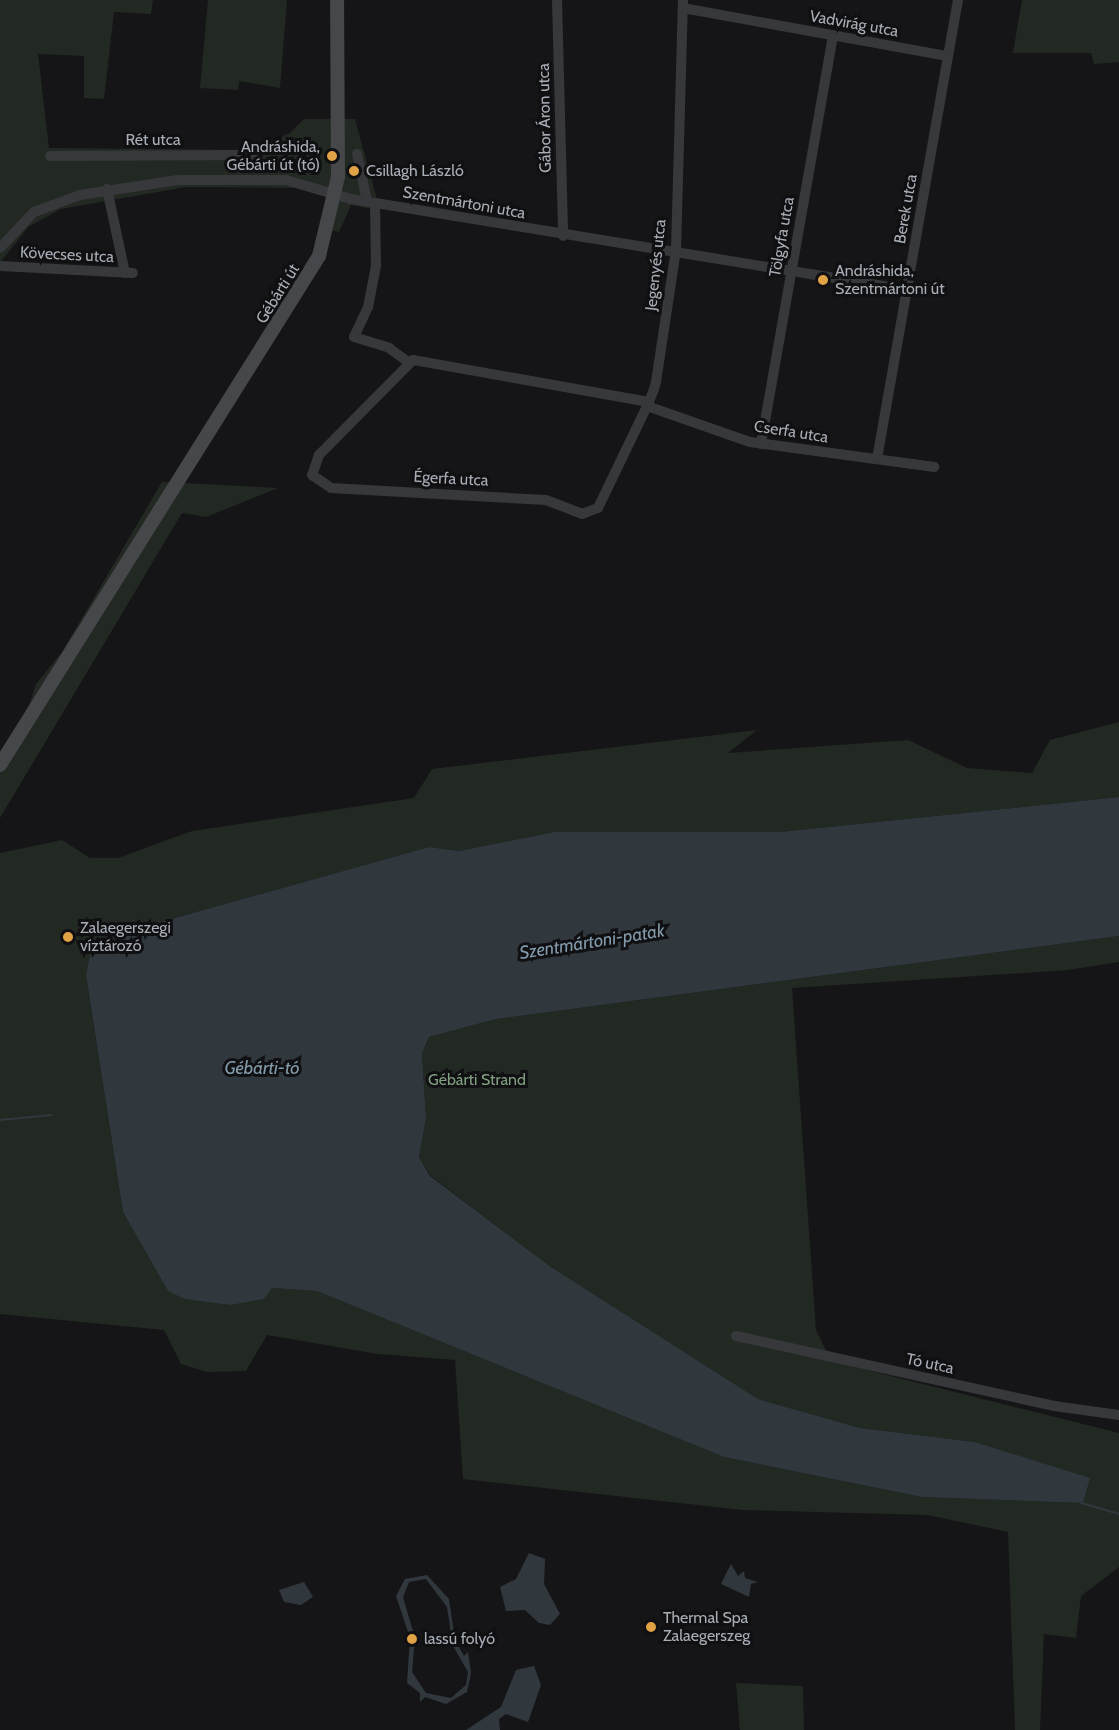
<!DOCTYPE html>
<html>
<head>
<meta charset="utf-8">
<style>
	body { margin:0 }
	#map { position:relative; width:1119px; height:1730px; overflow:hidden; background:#151517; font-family:Cabin,sans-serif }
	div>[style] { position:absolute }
	.green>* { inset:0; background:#222922 }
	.water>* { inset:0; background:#30383e }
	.stream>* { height:2px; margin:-1px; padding:0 1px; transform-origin:1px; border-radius:1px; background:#30383e }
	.minor>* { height:10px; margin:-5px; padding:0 5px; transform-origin:5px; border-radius:5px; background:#37383b }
	.secondary>* { height:14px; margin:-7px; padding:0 7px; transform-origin:7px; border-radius:7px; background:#45474b }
	.dots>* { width:16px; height:16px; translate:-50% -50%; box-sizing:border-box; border:3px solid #101012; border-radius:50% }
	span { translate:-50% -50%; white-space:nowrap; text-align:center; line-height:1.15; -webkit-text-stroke:6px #101012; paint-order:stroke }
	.street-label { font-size:16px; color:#a8adb6 }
	.poi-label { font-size:16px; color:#a8adb6 }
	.right { translate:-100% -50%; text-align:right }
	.left { translate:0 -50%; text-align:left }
	.park-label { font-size:16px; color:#819f81 }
	.water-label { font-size:18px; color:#839cad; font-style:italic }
</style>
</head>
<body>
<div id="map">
	<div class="green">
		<i style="clip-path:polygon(0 0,153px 0,151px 14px,114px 12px,104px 99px,84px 98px,84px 56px,38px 54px,49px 148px,251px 150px,290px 133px,304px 119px,355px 119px,380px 210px,351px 205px,339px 232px,321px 228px,328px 196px,299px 188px,186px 187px,61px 209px,28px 227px,0 263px)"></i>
		<i style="clip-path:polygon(208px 0,287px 0,280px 88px,239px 81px,238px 90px,200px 88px)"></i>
		<i style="clip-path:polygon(1022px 0,1119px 0,1119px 62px,1094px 64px,1091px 53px,1013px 53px)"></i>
		<i style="clip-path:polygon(162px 482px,278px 488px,206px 517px,182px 513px,0 818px,0 754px,27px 712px,36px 684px,62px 652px)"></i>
		<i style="clip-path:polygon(1119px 722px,1119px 797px,780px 832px,554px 832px,459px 851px,429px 847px,125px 932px,86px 975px,123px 1212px,168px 1291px,231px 1305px,264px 1299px,272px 1288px,317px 1291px,724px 1457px,922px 1497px,1083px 1503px,1089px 1478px,975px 1442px,860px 1428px,758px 1399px,551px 1267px,431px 1176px,419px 1157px,426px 1118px,422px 1053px,429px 1037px,496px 1019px,1119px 936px,1119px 962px,1068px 970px,792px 988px,816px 1330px,831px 1361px,1119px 1433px,1119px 1567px,1081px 1596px,1076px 1638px,1044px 1634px,1040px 1730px,1015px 1730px,1008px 1532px,928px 1515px,743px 1510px,463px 1479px,455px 1360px,378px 1354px,267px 1335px,246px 1371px,207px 1372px,181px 1364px,164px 1330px,0 1314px,0 853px,62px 840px,90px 858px,118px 858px,192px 831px,414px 798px,432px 769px,757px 730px,728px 753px,908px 740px,967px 768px,1032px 773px,1050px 740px)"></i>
		<i style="clip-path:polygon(736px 1683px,803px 1686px,804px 1730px,740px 1730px)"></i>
	</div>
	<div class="water">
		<i style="clip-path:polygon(1119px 797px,1119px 936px,496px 1019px,429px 1037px,422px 1053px,426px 1118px,419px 1157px,430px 1176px,551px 1267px,758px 1399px,860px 1428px,975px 1442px,1090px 1478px,1083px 1503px,922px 1497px,724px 1457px,317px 1291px,272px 1288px,264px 1299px,231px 1305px,185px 1299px,168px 1291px,123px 1212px,86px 975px,92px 947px,108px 946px,125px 932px,429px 847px,459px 851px,554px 832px,780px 832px)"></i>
		<i style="clip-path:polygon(529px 1553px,545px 1559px,544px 1584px,560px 1614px,550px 1625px,539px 1623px,525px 1610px,506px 1611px,500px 1587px,516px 1579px)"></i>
		<i style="clip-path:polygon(731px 1564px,738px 1576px,744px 1571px,745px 1578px,758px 1582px,751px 1584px,749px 1597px,721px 1584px)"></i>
		<i style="clip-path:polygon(evenodd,427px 1575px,449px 1599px,455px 1640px,464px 1656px,468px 1652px,471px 1673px,467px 1692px,446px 1704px,425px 1697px,420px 1702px,420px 1693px,407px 1683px,410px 1638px,396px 1596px,405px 1579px,427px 1575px,426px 1579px,447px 1607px,453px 1646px,468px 1672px,466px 1685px,451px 1698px,426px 1693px,412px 1672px,415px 1638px,403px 1597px,409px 1582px,426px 1579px)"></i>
		<i style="clip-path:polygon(304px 1582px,313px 1597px,301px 1605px,284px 1602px,279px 1590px)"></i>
		<i style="clip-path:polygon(534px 1666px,541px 1685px,528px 1722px,506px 1714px,499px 1719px,500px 1730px,466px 1730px,501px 1707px,516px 1670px)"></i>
	</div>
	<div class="stream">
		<i style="left:0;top:1120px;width:52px;rotate:-5.5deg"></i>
		<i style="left:1081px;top:1503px;width:40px;rotate:16deg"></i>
	</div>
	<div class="minor">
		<i style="left:557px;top:0;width:236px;rotate:88.5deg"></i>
		<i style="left:683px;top:8px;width:269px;rotate:10.3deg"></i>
		<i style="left:357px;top:154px;width:48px;rotate:78deg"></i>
		<i style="left:50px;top:156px;width:207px;rotate:-0.3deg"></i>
		<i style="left:107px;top:189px;width:86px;rotate:77.9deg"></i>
		<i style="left:375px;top:203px;width:63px;rotate:89.1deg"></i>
		<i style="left:376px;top:266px;width:42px;rotate:101deg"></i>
		<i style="left:368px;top:307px;width:33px;rotate:115deg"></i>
		<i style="left:354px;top:337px;width:37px;rotate:17deg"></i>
		<i style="left:389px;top:348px;width:22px;rotate:36deg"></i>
		<i style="left:0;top:248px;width:50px;rotate:-46.6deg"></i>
		<i style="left:34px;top:212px;width:49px;rotate:-20.3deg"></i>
		<i style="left:80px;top:195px;width:99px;rotate:-8.7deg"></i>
		<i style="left:178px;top:180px;width:108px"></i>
		<i style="left:286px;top:180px;width:68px;rotate:16.3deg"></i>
		<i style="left:351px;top:199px;width:564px;rotate:9.28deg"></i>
		<i style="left:0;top:266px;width:133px;rotate:3deg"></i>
		<i style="left:649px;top:402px;width:240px;rotate:-169.9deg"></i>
		<i style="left:413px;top:360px;width:134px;rotate:134.7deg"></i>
		<i style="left:319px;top:455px;width:21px;rotate:109deg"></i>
		<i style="left:312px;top:475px;width:23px;rotate:34deg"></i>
		<i style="left:331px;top:488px;width:215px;rotate:3.2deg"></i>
		<i style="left:546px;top:500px;width:39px;rotate:21deg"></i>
		<i style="left:582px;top:514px;width:17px;rotate:-21deg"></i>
		<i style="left:598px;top:508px;width:113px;rotate:-64.3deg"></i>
		<i style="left:647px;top:406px;width:4px;rotate:-63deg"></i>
		<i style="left:649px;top:402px;width:14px;rotate:-69deg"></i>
		<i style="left:654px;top:389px;width:7px;rotate:-74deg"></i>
		<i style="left:656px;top:382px;width:134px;rotate:-81.4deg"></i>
		<i style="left:676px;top:250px;width:250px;rotate:-88.4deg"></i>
		<i style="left:647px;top:406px;width:109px;rotate:19.3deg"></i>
		<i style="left:750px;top:442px;width:186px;rotate:7.7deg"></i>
		<i style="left:761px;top:444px;width:415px;rotate:-80deg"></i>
		<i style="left:877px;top:459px;width:466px;rotate:-80deg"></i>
		<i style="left:736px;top:1336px;width:326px;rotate:12.4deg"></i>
		<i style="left:1054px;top:1406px;width:66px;rotate:7.9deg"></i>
	</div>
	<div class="secondary">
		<i style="left:0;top:765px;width:601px;rotate:-57.92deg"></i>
		<i style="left:319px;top:256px;width:81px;rotate:-76.5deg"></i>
		<i style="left:338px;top:177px;width:177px;rotate:-90.3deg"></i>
	</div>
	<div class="dots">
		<i style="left:332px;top:156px;background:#e0a244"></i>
		<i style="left:354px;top:171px;background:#e0a244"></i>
		<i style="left:823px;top:280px;background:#e0a244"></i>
		<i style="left:68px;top:937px;background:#e0a244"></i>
		<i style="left:651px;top:1627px;background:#e0a244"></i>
		<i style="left:412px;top:1639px;background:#e0a244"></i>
	</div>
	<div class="street-label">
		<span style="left:854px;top:24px;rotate:10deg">Vadvirág utca</span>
		<span style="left:545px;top:118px;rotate:-91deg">Gábor Áron utca</span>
		<span style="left:153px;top:140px">Rét utca</span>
		<span style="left:464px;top:203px;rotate:10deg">Szentmártoni utca</span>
		<span style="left:906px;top:209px;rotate:-80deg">Berek utca</span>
		<span style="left:782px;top:237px;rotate:-80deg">Tölgyfa utca</span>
		<span style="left:67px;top:255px;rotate:3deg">Kövecses utca</span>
		<span style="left:656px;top:265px;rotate:-84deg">Jegenyés utca</span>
		<span style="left:278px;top:294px;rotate:-58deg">Gébárti út</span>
		<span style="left:791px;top:432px;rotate:9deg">Cserfa utca</span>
		<span style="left:451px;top:479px;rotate:3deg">Égerfa utca</span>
		<span style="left:930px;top:1364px;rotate:12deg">Tó utca</span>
	</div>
	<div class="poi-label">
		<span class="right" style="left:320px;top:156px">Andráshida,<br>Gébárti út (tó)</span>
		<span class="left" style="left:366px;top:171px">Csillagh László</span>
		<span class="left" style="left:835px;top:280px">Andráshida,<br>Szentmártoni út</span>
		<span class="left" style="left:80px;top:937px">Zalaegerszegi<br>víztározó</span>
		<span class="left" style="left:663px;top:1627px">Thermal Spa<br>Zalaegerszeg</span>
		<span class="left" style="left:424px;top:1639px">lassú folyó</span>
	</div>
	<div class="park-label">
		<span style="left:477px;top:1080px">Gébárti Strand</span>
	</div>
	<div class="water-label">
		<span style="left:592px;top:942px;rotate:-9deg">Szentmártoni-patak</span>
		<span style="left:262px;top:1068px">Gébárti-tó</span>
	</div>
</div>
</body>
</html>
